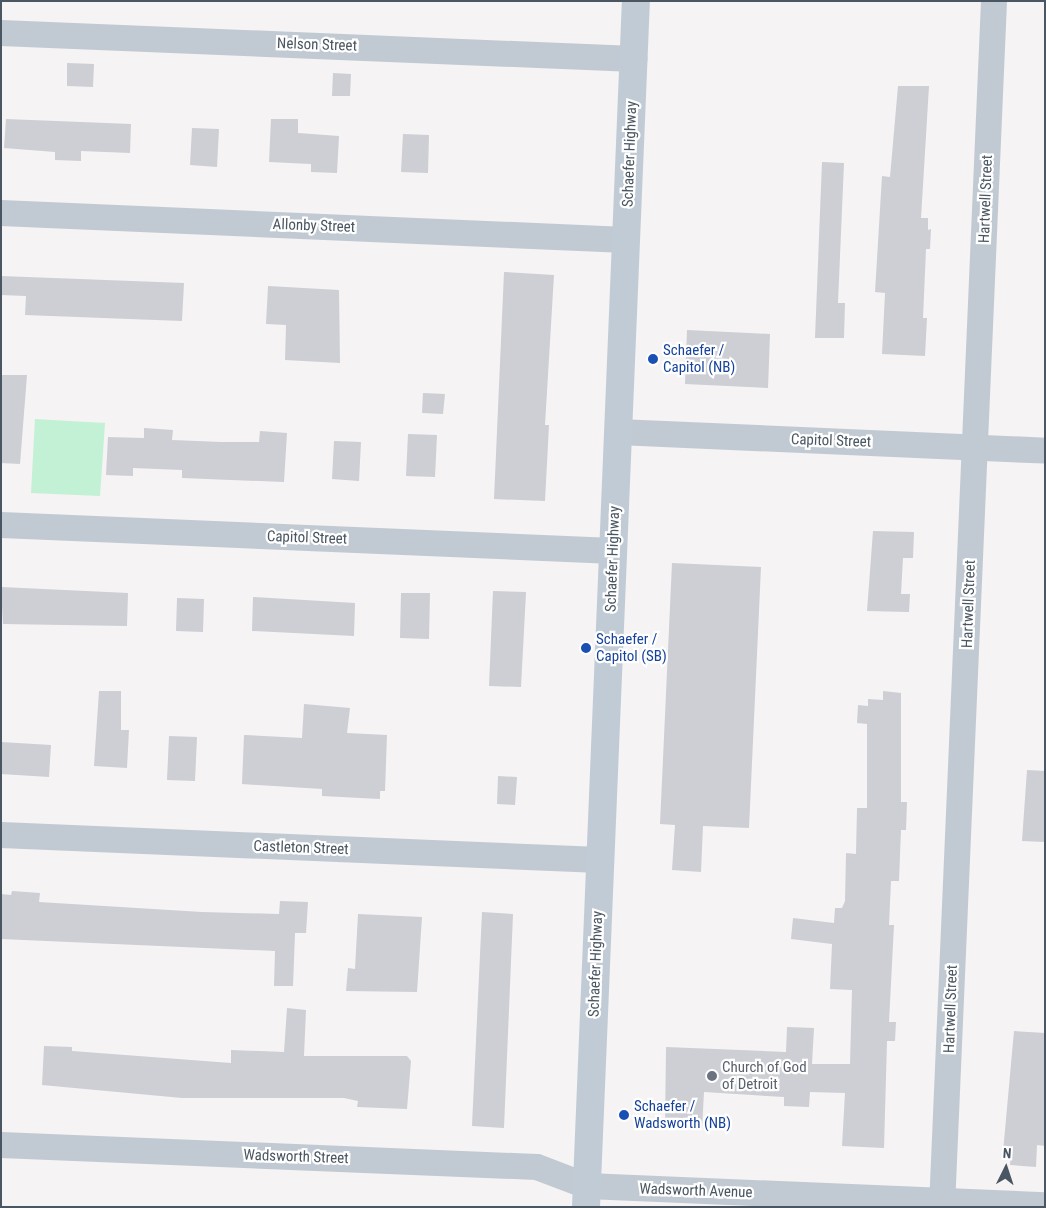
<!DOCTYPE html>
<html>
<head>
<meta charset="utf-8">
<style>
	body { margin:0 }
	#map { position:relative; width:1046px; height:1208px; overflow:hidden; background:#f5f3f3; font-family:"Roboto Condensed",sans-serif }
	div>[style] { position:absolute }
	.green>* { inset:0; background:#c3f1d5 }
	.building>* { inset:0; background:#cdcfd5 }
	.street>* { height:26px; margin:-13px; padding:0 13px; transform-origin:13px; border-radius:13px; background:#c1cad2 }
	.secondary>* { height:28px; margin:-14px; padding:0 14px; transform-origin:14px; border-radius:14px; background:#c1cbd6 }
	.dots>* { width:14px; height:14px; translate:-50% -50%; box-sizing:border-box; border:2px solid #fff; border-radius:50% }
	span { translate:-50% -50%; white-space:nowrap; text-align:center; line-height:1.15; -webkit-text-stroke:4.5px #fff; paint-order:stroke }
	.street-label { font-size:15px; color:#4a5661 }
	.transit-label { font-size:15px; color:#164399 }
	.left { translate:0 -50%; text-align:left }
	.worship-label { font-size:15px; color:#5b616d }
	.frame { position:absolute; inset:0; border:2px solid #4a5661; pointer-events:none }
	.north { position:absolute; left:981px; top:1143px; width:50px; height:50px; -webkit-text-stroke:4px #fff; paint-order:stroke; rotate:4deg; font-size:14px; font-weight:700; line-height:20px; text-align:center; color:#4a5661 }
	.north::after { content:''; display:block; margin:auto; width:18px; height:22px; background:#4a5661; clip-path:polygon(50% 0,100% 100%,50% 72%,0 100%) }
</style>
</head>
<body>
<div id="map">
	<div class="green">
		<i style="clip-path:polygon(35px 419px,105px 423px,100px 496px,31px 493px)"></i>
	</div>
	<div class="building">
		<i style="clip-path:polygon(67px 63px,94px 64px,93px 87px,67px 86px)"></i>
		<i style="clip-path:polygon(333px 73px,351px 74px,350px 96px,332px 96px)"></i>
		<i style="clip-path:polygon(898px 86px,929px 86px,921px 218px,928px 218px,928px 230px,931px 229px,930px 249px,926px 249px,923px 318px,927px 318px,925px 356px,882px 354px,885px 293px,875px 292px,882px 176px,890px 177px)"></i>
		<i style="clip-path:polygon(6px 119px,131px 124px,130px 153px,81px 151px,81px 161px,55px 160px,55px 152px,4px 148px)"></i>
		<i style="clip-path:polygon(271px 119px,298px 119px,298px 133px,339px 136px,337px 173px,311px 172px,311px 164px,269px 162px)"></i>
		<i style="clip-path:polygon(192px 128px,219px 129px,217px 167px,190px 165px)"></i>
		<i style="clip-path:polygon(403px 134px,429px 135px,428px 173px,401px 172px)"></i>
		<i style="clip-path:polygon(822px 162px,844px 163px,838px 303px,845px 303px,844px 338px,815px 338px)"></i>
		<i style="clip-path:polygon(504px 272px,554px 275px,545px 425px,549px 425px,545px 501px,494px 499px)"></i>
		<i style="clip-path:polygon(1px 276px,184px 283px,182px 321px,25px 315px,26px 296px,1px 295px)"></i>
		<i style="clip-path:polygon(268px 286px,339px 290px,340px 363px,285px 360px,286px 325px,266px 324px)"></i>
		<i style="clip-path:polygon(687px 330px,770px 334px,768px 388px,685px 384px)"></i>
		<i style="clip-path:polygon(1px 375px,27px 375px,20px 464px,1px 463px)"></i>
		<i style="clip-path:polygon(423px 393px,445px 394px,443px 414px,422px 413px)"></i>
		<i style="clip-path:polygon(144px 428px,173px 430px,172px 440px,221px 442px,259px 442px,260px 431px,287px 433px,284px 482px,182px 478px,182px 470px,133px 468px,133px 476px,106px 475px,108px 437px,144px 438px)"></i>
		<i style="clip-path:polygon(408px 434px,437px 435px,435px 477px,406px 476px)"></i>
		<i style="clip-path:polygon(334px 441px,361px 442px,359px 481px,332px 479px)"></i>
		<i style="clip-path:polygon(873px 531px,914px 532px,913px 558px,903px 558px,901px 594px,910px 594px,909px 612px,867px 611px)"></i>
		<i style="clip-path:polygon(672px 563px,761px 567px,749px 828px,703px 826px,701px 872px,672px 870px,675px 825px,660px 824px)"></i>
		<i style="clip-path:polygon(1px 587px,128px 593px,127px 626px,3px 624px)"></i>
		<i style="clip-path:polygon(493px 591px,526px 592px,521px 687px,489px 686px)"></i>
		<i style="clip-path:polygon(401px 593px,430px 593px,429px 639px,400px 638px)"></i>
		<i style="clip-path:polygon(253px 597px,355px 603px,354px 636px,252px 631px)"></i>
		<i style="clip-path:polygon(177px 598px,204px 599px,203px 632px,176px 631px)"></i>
		<i style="clip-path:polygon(99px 691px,121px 691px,121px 730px,129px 730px,127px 768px,94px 766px)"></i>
		<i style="clip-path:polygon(883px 691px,901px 693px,901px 802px,907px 802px,906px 830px,901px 830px,899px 881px,891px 881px,889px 925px,894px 925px,889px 1022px,896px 1022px,895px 1041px,887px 1041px,884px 1148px,842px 1146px,845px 1093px,810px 1092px,809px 1107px,784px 1106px,784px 1097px,704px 1092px,702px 1129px,665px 1127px,666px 1047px,786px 1052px,787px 1027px,814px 1028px,812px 1064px,850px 1064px,852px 990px,830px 989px,832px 944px,791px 939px,793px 918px,834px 923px,835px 908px,842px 908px,845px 901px,846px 853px,856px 854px,857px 808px,867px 808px,867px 724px,857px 723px,858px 705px,868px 706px,868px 699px,883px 700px)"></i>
		<i style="clip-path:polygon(304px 704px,350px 708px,347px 733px,387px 735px,385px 791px,380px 791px,380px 799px,322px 796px,322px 789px,242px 784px,244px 735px,302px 738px)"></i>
		<i style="clip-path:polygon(169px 736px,197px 737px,195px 781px,167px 780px)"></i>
		<i style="clip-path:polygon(1px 742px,51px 745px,49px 777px,1px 774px)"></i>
		<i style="clip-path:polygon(1027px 770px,1045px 771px,1045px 842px,1022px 841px)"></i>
		<i style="clip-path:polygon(498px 776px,517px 777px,515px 805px,497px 804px)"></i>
		<i style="clip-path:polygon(12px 891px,40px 893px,39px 902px,202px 912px,279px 914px,280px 901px,308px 902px,306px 933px,295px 933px,293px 986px,274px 986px,275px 951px,1px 939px,1px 894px,11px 895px)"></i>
		<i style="clip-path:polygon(482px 912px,513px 914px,504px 1128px,472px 1126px)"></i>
		<i style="clip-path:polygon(358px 914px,422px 917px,417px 992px,346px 991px,348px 968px,355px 969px)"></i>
		<i style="clip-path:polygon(287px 1008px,306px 1010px,304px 1056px,407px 1056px,411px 1061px,407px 1109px,357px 1107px,358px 1101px,344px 1098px,182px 1098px,42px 1085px,44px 1046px,72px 1047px,72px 1051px,231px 1063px,231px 1050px,284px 1052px)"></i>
		<i style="clip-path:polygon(1014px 1031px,1045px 1033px,1045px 1146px,1037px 1145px,1036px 1167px,1010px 1165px,1011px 1152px,1003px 1152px)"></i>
	</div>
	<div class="street">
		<i style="left:1px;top:33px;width:634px;rotate:2.35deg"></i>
		<i style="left:1px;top:213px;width:626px;rotate:2.47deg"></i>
		<i style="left:618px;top:432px;width:427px;rotate:2.5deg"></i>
		<i style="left:1px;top:525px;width:613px;rotate:2.43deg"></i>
		<i style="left:1px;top:835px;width:600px;rotate:2.39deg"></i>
		<i style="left:1px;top:1145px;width:536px;rotate:2.35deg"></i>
		<i style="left:537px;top:1167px;width:53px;rotate:20.8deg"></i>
		<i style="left:587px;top:1186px;width:458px;rotate:2.4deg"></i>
		<i style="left:942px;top:1207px;width:1207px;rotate:-87.53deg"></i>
	</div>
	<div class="secondary">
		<i style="left:586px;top:1207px;width:1207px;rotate:-87.63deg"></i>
	</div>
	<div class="dots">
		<i style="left:653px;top:359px;background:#1a4fb4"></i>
		<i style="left:586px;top:648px;background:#1a4fb4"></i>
		<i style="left:712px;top:1076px;background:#6b7280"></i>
		<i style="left:624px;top:1115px;background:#1a4fb4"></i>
	</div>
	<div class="street-label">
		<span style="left:317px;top:45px;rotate:2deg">Nelson Street</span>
		<span style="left:630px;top:154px;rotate:-88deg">Schaefer Highway</span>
		<span style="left:986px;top:199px;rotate:-88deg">Hartwell Street</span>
		<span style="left:314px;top:226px;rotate:2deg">Allonby Street</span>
		<span style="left:831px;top:441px;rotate:2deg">Capitol Street</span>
		<span style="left:307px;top:538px;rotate:2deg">Capitol Street</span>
		<span style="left:613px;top:559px;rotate:-88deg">Schaefer Highway</span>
		<span style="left:969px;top:604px;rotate:-88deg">Hartwell Street</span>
		<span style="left:301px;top:848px;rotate:2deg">Castleton Street</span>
		<span style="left:596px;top:964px;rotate:-88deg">Schaefer Highway</span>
		<span style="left:951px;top:1009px;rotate:-88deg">Hartwell Street</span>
		<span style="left:296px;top:1157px;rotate:2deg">Wadsworth Street</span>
		<span style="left:696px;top:1191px;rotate:2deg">Wadsworth Avenue</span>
	</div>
	<div class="transit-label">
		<span class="left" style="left:663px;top:359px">Schaefer /<br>Capitol (NB)</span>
		<span class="left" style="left:596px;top:648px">Schaefer /<br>Capitol (SB)</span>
		<span class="left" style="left:634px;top:1115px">Schaefer /<br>Wadsworth (NB)</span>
	</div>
	<div class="worship-label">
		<span class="left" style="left:722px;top:1076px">Church of God<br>of Detroit</span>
	</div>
	<div class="frame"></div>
	<div class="north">N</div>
</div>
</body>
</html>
